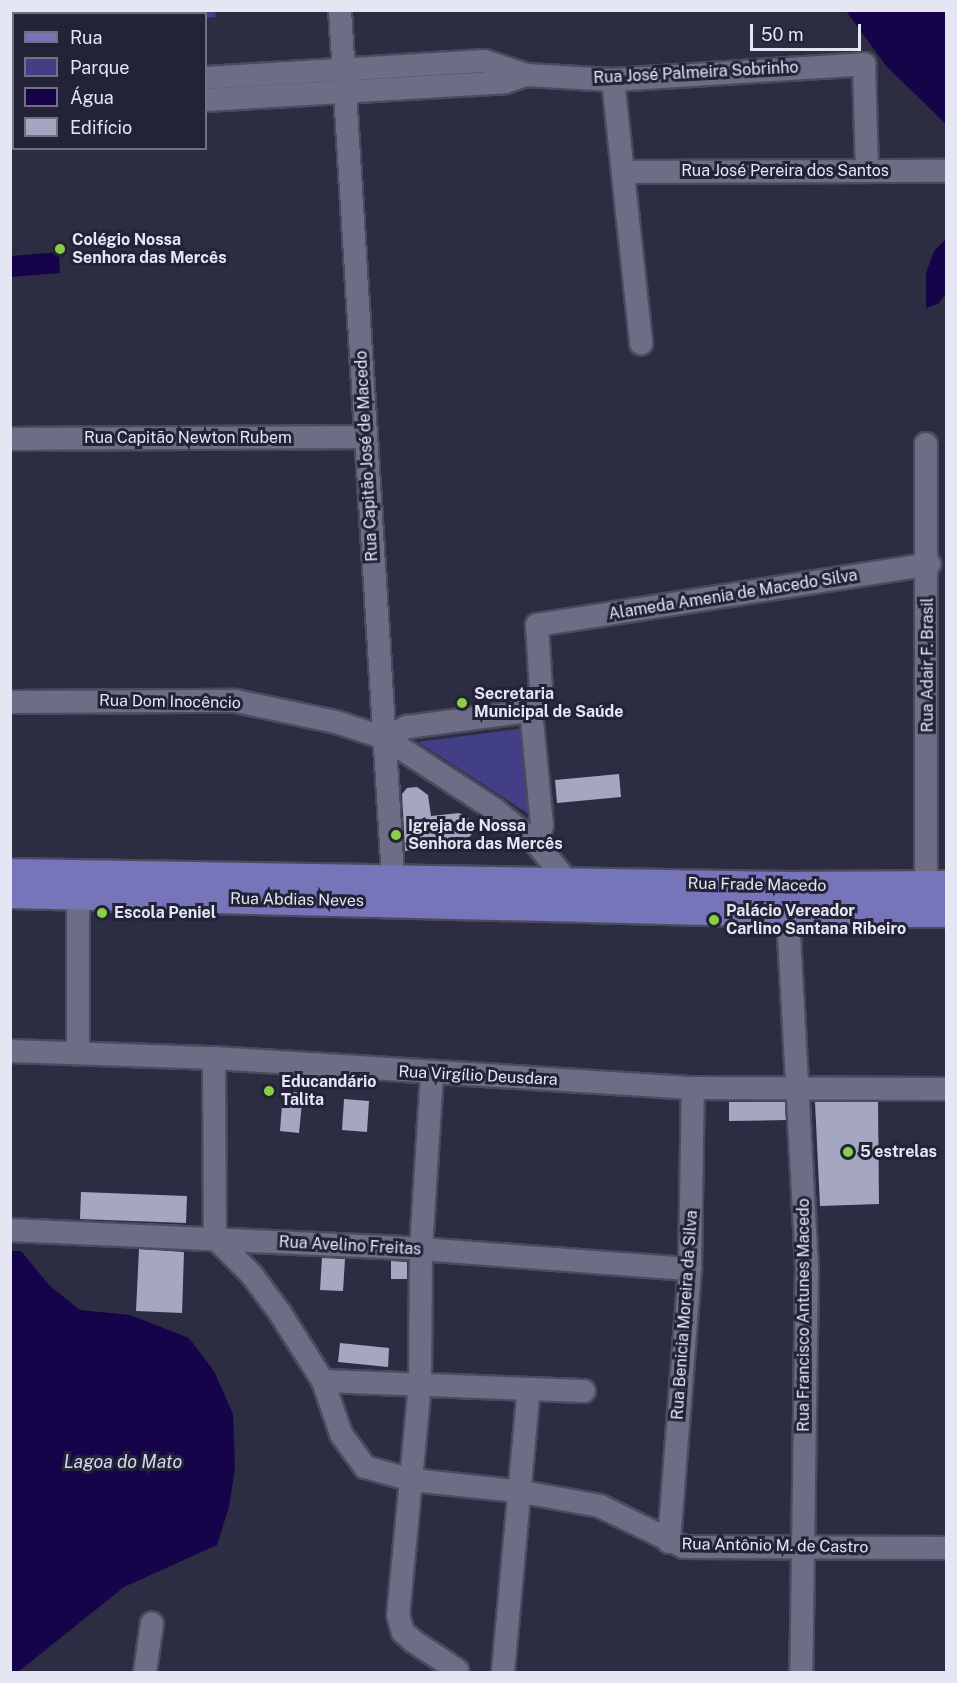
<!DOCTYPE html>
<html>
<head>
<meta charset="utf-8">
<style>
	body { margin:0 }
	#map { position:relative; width:957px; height:1683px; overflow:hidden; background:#2c2d42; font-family:"Public Sans",sans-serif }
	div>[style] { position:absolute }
	.green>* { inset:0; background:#423f86 }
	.water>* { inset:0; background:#16044b }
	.building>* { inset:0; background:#a5a7c1 }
	.roads { filter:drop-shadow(2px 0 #4b4b5d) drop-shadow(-2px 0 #4b4b5d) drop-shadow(0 2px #4b4b5d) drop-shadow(0 -2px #4b4b5d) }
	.minor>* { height:22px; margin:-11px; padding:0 11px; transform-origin:11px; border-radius:11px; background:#6d6e86 }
	.major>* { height:28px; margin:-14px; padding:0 14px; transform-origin:14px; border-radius:14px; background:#7675ba }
	.dots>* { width:16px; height:16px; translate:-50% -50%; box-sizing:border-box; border:3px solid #232338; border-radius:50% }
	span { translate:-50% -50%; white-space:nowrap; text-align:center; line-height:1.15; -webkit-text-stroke:6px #232338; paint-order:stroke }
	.street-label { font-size:16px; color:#e5e6f4 }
	.poi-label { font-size:16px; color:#e5e6f4; font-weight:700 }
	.left { translate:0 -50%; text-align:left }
	.water-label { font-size:18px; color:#d7d8ee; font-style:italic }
	.frame { position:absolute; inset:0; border:12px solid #e5e6f4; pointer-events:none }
	.legend { position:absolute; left:12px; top:12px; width:195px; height:138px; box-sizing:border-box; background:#232338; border:2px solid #717183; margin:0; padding:8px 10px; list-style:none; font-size:18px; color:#e5e6f4 }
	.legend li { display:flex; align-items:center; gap:12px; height:30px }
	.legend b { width:30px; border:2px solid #717183 }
	.scale { position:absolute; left:750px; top:24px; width:111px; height:27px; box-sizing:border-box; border:3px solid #e5e6f4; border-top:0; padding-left:8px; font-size:18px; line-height:21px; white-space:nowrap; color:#e5e6f4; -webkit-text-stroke:4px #232338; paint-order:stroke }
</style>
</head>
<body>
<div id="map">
	<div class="green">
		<i style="clip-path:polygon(132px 11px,215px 11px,216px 17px,206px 18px,206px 14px,132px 13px)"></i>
		<i style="clip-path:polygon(526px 728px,535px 818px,418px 742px)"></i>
	</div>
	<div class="water">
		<i style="clip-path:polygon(846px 11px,946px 11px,946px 124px,887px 67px)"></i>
		<i style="clip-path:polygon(946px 239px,946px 294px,938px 304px,926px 308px,926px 273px,934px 251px)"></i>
		<i style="clip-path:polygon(59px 252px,60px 273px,11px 277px,11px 256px)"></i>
		<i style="clip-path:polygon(10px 1251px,21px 1251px,50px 1286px,80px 1310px,130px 1315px,189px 1338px,214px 1371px,233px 1414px,235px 1468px,229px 1507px,217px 1545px,124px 1587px,18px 1672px,10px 1672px)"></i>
	</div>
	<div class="building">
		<i style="clip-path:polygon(619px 774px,621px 797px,557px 803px,555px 780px)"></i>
		<i style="clip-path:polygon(417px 787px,428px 795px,431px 816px,459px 813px,471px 820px,472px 834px,461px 845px,405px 851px,402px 794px,407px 788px)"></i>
		<i style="clip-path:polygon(283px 1091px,303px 1093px,299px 1133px,280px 1131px)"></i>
		<i style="clip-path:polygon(344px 1099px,369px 1101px,367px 1132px,342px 1130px)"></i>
		<i style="clip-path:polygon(729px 1102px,785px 1102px,786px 1120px,729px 1121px)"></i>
		<i style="clip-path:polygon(815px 1102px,878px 1102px,879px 1204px,820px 1206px)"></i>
		<i style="clip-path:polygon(81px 1192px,187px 1196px,186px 1223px,80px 1219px)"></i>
		<i style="clip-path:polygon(139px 1249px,184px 1252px,182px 1313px,136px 1311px)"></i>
		<i style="clip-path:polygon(322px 1258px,345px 1259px,343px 1291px,320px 1290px)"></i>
		<i style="clip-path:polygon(391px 1261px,407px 1262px,407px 1279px,391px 1279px)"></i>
		<i style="clip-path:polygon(340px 1343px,389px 1348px,388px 1367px,338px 1362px)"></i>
	</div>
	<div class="roads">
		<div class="minor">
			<i style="left:340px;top:10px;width:886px;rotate:86.5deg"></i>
			<i style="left:206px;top:78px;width:279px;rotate:-3.5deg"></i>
			<i style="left:484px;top:61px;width:45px;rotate:18deg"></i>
			<i style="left:613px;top:80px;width:265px;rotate:83.9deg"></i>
			<i style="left:10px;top:91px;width:4px"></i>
			<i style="left:206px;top:100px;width:300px;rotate:-3.4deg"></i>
			<i style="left:505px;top:82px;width:23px;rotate:-18deg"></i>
			<i style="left:527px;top:75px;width:86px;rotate:3.3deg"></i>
			<i style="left:613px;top:80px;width:252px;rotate:-3.6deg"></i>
			<i style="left:864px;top:64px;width:107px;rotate:88.4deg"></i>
			<i style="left:10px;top:120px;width:4px;rotate:-14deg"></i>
			<i style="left:623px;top:172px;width:323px;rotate:-0.2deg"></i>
			<i style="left:10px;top:439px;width:356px;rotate:-0.3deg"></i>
			<i style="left:926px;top:444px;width:442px;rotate:90deg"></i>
			<i style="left:10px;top:702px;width:226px;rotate:-0.3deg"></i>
			<i style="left:236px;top:701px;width:102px;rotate:11.9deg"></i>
			<i style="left:336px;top:722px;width:52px;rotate:18.1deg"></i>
			<i style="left:385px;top:738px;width:130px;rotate:33.1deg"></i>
			<i style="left:494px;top:809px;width:55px;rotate:39.1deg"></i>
			<i style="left:537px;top:844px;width:60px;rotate:51deg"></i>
			<i style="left:385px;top:738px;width:25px;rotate:-27deg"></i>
			<i style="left:407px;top:727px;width:125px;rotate:-7.4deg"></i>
			<i style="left:537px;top:844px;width:20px;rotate:-75deg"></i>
			<i style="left:542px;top:825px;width:115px;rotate:-95.5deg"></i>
			<i style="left:531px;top:711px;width:23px;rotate:-65deg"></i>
			<i style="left:541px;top:690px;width:65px;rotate:-93.5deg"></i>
			<i style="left:537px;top:625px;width:397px;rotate:-8.8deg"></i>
			<i style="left:78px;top:897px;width:154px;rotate:90deg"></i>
			<i style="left:787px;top:898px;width:370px;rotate:86.9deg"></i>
			<i style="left:807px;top:1267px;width:405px;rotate:90.8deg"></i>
			<i style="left:10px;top:1051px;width:204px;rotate:2deg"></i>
			<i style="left:214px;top:1058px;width:480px;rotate:3.6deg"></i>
			<i style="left:693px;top:1088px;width:253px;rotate:0.2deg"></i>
			<i style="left:214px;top:1058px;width:180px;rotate:89.7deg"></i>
			<i style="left:215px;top:1238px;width:52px;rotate:45deg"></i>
			<i style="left:252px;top:1275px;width:47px;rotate:53.6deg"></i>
			<i style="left:280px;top:1313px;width:80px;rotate:57.7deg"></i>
			<i style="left:323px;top:1381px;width:56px;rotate:71.2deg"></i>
			<i style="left:341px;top:1434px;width:41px;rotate:54deg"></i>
			<i style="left:365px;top:1467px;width:49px;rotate:15.5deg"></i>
			<i style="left:412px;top:1480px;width:106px;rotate:6deg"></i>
			<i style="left:517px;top:1491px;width:84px;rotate:10.2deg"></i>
			<i style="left:600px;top:1506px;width:93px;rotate:26deg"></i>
			<i style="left:684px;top:1547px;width:262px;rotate:0.2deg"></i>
			<i style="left:432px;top:1074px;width:175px;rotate:93.6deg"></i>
			<i style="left:421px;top:1249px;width:135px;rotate:90.4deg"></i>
			<i style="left:420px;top:1384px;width:232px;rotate:95.4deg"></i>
			<i style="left:398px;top:1615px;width:18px;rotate:74deg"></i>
			<i style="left:403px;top:1632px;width:13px;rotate:42deg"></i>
			<i style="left:413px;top:1641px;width:53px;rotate:33.4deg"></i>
			<i style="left:10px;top:1230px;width:411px;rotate:2.6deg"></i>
			<i style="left:421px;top:1249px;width:270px;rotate:4.3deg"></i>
			<i style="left:323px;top:1381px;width:261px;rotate:2.2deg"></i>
			<i style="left:669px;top:1542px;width:274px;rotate:-85.6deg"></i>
			<i style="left:690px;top:1269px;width:181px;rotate:-89.1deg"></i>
			<i style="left:145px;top:1672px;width:49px;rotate:-81.9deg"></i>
			<i style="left:503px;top:1672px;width:284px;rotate:-84.8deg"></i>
		</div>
		<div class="major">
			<i style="left:10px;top:873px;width:777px;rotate:0.96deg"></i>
			<i style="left:787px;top:886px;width:159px;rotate:-0.4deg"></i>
			<i style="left:10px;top:894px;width:778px;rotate:1.4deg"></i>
			<i style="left:788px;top:913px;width:158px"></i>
		</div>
	</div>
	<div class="dots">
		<i style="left:60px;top:249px;background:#8ace47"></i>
		<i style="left:462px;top:703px;background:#8ace47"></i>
		<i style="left:396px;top:835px;background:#8ace47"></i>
		<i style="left:102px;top:913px;background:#8ace47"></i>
		<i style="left:714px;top:920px;background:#8ace47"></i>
		<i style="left:269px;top:1091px;background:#8ace47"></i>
		<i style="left:848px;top:1152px;background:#8ace47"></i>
	</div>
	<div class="street-label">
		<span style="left:696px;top:73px;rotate:-3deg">Rua José Palmeira Sobrinho</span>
		<span style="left:785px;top:171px">Rua José Pereira dos Santos</span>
		<span style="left:188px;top:438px">Rua Capitão Newton Rubem</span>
		<span style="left:367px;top:456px;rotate:-93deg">Rua Capitão José de Macedo</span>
		<span style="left:733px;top:595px;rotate:-9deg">Alameda Amenia de Macedo Silva</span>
		<span style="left:928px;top:665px;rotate:-90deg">Rua Adair F. Brasil</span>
		<span style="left:170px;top:702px;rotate:1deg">Rua Dom Inocêncio</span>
		<span style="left:757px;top:885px;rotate:1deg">Rua Frade Macedo</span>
		<span style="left:297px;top:900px;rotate:1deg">Rua Abdias Neves</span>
		<span style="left:478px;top:1076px;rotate:3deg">Rua Virgílio Deusdara</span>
		<span style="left:350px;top:1246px;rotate:3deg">Rua Avelino Freitas</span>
		<span style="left:685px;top:1315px;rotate:-86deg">Rua Benicia Moreira da Silva</span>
		<span style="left:804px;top:1315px;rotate:-90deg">Rua Francisco Antunes Macedo</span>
		<span style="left:775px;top:1546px;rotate:1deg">Rua Antônio M. de Castro</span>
	</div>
	<div class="poi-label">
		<span class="left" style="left:72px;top:249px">Colégio Nossa<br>Senhora das Mercês</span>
		<span class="left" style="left:474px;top:703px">Secretaria<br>Municipal de Saúde</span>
		<span class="left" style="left:408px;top:835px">Igreja de Nossa<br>Senhora das Mercês</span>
		<span class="left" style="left:726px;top:920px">Palácio Vereador<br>Carlino Santana Ribeiro</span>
		<span class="left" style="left:114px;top:913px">Escola Peniel</span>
		<span class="left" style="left:281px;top:1091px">Educandário<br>Talita</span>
		<span class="left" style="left:860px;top:1152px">5 estrelas</span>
	</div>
	<div class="water-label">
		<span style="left:123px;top:1462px">Lagoa do Mato</span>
	</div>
	<div class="frame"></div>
	<ul class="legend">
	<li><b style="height:8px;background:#7675ba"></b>Rua</li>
	<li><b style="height:16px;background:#423f86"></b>Parque</li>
	<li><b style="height:16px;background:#16044b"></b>Água</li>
	<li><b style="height:16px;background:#a5a7c1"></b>Edifício</li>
	</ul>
	<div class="scale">50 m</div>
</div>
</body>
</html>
